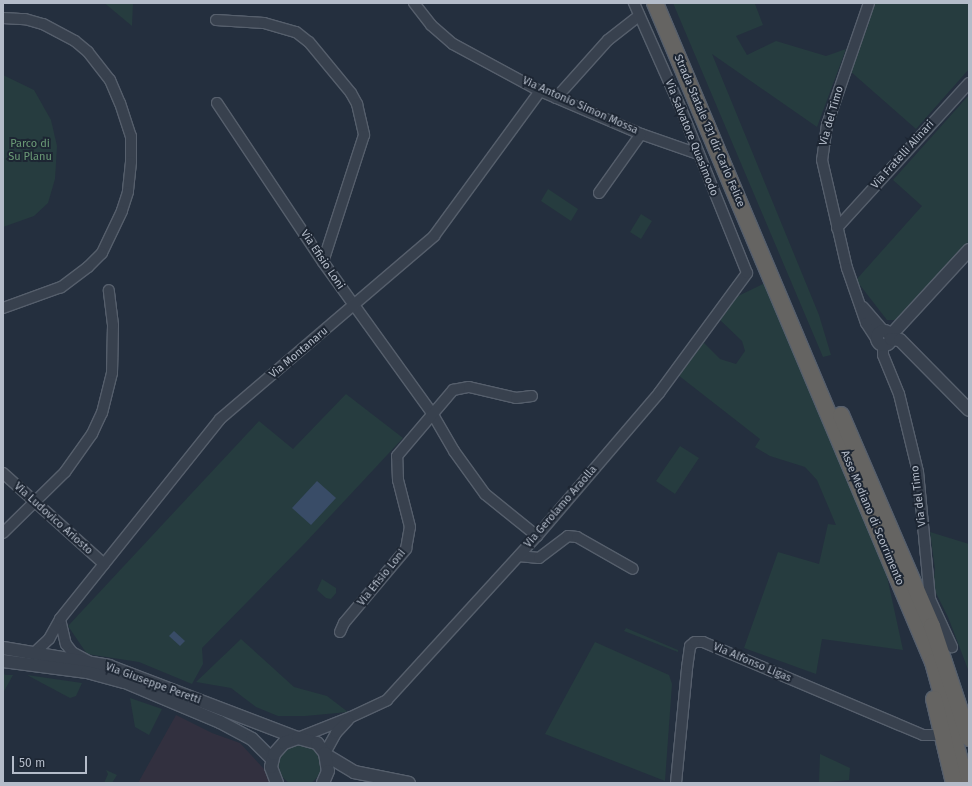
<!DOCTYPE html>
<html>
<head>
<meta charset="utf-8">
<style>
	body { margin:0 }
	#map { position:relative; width:972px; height:786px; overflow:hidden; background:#242f3e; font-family:"Fira Sans",sans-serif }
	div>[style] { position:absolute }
	.medical>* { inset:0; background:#32303f }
	.green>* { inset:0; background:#263c3f }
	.round { border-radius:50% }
	.water>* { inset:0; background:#394c67 }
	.roads { filter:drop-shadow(1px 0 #565f6c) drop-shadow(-1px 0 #565f6c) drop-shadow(0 1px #565f6c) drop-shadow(0 -1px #565f6c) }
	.minor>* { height:10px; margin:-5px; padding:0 5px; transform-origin:5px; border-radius:5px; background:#38414e }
	.tertiary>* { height:12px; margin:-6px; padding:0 6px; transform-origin:6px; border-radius:6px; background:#38414e }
	.tertiary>.ring { margin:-6px; padding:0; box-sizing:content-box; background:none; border:12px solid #38414e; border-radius:50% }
	.trunk>* { height:16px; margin:-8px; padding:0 8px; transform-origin:8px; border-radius:8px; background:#656462 }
	span { translate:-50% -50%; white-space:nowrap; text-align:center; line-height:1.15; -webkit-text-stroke:4px #1d2633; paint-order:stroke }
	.street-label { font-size:11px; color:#b4bcc9 }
	.park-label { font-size:11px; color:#6b9a76 }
	.frame { position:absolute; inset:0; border:4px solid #b4bcc9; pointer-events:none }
	.scale { position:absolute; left:12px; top:756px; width:75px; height:18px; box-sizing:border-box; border:2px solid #b4bcc9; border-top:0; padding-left:5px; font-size:12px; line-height:14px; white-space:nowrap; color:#b4bcc9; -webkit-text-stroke:3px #1d2633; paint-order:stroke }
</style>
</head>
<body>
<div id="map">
	<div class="medical">
		<i style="clip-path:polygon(176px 715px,212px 733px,240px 743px,277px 783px,138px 783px)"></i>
	</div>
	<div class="green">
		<i style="clip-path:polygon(104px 3px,133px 3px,132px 26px,108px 6px)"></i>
		<i style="clip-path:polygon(673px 3px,758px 3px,755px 4px,763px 25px,736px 36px,747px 55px,776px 41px,826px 56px,846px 49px,817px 127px,712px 54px,819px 315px,831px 355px,823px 357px)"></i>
		<i style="clip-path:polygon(874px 3px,969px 3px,969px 69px,916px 129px,850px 71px,868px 26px)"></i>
		<i style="clip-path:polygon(3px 75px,34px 90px,51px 120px,57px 146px,55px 179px,48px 203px,34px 216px,3px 227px)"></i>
		<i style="clip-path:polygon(969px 95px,969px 241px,897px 320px,887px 320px,856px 280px,922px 206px,893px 180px)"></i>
		<i style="clip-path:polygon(548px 189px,578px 209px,571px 221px,541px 201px)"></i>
		<i style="clip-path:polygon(641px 214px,652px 221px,641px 239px,630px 232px)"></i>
		<i style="clip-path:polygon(765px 283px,886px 572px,903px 650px,822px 639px,816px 674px,744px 648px,778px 552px,819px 564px,828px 524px,836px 525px,817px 480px,805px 467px,770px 456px,755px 447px,760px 439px,678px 375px,702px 341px,720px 359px,736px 364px,745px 351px,742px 341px,719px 319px,734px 298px)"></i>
		<i style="clip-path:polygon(346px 394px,403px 438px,306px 542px,202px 648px,203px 664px,192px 684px,139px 662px,87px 654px,68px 626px,259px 421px,293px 449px)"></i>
		<i style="clip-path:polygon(680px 446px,699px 458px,675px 494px,656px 481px)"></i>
		<i style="clip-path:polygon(930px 532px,969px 544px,969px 672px,948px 617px,933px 587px,935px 569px)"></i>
		<i style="clip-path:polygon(322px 579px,336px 588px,336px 593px,331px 599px,326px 598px,317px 590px)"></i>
		<i style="clip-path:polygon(626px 628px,678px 650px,678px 652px,624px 631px)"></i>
		<i style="clip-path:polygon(241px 639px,294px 687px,327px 696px,348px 712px,305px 716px,278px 716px,256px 707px,231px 688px,196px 682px)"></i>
		<i style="clip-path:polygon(595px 642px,669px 675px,672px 684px,665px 781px,545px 734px)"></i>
		<i style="clip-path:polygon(3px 671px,5px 675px,13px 675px,3px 693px)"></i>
		<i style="clip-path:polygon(27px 675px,82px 683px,76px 696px,70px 698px)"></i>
		<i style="clip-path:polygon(130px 698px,162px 709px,149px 735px,135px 727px)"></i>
		<i class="round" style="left:279px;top:744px;width:42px;height:42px"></i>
		<i style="clip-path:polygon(820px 754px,850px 768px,849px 780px,819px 783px)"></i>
		<i style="clip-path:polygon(106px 770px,117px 775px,112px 783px,104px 783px,108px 774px)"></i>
	</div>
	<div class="water">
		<i style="clip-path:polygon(317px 481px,336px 498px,311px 525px,292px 508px)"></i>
		<i style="clip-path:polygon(174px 631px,185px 641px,180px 646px,169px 636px)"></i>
	</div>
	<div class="roads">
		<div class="minor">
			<i style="left:414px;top:3px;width:28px;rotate:52deg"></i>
			<i style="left:431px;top:25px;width:29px;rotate:41deg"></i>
			<i style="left:453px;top:44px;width:99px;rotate:28.4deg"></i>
			<i style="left:540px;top:91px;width:110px;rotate:23.1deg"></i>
			<i style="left:641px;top:134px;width:60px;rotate:19.3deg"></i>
			<i style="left:869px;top:3px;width:129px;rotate:109deg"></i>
			<i style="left:827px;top:125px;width:35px;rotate:98deg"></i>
			<i style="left:822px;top:160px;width:111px;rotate:77deg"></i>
			<i style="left:847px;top:268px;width:58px;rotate:70.9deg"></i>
			<i style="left:866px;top:323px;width:20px;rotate:57deg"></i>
			<i style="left:3px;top:18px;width:22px;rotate:3deg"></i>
			<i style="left:25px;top:19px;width:19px;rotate:16deg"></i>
			<i style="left:43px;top:24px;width:36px;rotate:28deg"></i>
			<i style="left:75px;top:41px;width:17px;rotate:40deg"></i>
			<i style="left:88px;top:52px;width:36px;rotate:52deg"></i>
			<i style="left:110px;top:80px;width:25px;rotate:67deg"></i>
			<i style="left:120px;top:103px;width:35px;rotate:72deg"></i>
			<i style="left:131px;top:136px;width:26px;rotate:90deg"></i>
			<i style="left:131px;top:162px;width:30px;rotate:96deg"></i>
			<i style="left:128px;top:192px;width:20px;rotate:108deg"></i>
			<i style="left:122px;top:211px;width:47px;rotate:115.5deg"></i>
			<i style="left:102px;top:253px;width:20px;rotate:135deg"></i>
			<i style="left:88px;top:267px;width:34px;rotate:143deg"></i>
			<i style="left:61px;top:287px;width:62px;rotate:160.1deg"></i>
			<i style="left:216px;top:20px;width:48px;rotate:3.6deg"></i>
			<i style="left:264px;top:23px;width:33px;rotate:16deg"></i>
			<i style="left:296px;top:32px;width:16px;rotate:38deg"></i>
			<i style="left:309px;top:42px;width:66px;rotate:50.5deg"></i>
			<i style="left:351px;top:93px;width:13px;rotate:61deg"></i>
			<i style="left:357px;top:104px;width:32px;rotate:77deg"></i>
			<i style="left:364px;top:135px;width:133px;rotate:107.9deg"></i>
			<i style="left:556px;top:98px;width:78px;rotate:-48.1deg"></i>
			<i style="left:608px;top:40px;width:39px;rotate:-38deg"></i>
			<i style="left:217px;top:103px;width:191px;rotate:56.3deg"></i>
			<i style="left:323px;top:262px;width:186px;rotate:54.2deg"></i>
			<i style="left:432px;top:413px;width:44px;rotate:59.9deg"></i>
			<i style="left:454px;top:451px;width:53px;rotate:54.2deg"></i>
			<i style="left:485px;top:494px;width:67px;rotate:38.9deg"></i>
			<i style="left:599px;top:193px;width:72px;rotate:-54.6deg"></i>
			<i style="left:837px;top:228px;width:196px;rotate:-47.7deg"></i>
			<i style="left:863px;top:307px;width:33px;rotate:49deg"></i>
			<i style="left:883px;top:345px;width:10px;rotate:90deg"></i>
			<i style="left:883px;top:355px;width:42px;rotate:67.7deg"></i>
			<i style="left:899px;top:394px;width:80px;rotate:76.3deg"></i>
			<i style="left:918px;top:472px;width:128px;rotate:84.6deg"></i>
			<i style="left:930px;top:599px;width:53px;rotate:65.4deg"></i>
			<i style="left:3px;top:473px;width:136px;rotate:42deg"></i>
			<i style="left:3px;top:533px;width:87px;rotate:-44.5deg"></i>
			<i style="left:65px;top:472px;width:47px;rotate:-54.6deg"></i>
			<i style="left:92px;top:434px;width:23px;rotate:-65deg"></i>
			<i style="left:102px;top:413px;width:41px;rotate:-76deg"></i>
			<i style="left:112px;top:373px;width:48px;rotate:-88.8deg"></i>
			<i style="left:113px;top:325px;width:35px;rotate:-97deg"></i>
			<i style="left:519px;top:556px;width:20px;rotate:6deg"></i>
			<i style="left:539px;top:558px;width:36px;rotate:-37deg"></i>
			<i style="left:568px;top:536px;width:9px;rotate:6deg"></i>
			<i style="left:577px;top:537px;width:64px;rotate:29.7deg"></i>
			<i style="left:60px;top:619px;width:26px;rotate:77deg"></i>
			<i style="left:66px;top:644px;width:10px;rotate:53deg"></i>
			<i style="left:72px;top:652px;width:18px;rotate:29deg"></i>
			<i style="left:340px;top:632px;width:10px;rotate:-66deg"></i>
			<i style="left:344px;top:623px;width:97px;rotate:-50deg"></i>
			<i style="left:406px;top:549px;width:22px;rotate:-80deg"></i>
			<i style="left:410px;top:527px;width:49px;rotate:-104.3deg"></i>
			<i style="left:398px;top:480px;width:24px;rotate:-92deg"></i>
			<i style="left:397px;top:456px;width:87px;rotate:-49.7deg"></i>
			<i style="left:453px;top:390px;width:16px;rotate:-11deg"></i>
			<i style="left:469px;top:387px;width:48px;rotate:13.2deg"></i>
			<i style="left:516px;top:398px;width:16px;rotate:-7deg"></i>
			<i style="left:34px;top:653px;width:21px;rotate:-43deg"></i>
			<i style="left:49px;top:639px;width:23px;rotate:-61deg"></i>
			<i style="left:60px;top:619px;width:256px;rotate:-51.3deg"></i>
			<i style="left:220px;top:419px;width:282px;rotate:-40.5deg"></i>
			<i style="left:434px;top:236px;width:180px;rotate:-53.8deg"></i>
			<i style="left:298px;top:738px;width:57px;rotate:-21.6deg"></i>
			<i style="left:351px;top:717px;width:40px;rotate:-25deg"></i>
			<i style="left:387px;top:700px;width:222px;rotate:-47.6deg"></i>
			<i style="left:537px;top:536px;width:188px;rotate:-49.5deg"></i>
			<i style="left:659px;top:393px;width:149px;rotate:-53.7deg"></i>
			<i style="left:747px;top:273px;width:177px;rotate:-111.9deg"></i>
			<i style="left:681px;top:109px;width:116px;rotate:-113.9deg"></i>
			<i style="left:325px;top:753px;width:23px;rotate:-61deg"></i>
			<i style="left:336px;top:733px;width:18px;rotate:-47deg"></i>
			<i style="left:676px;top:783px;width:116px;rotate:-84.5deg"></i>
			<i style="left:687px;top:668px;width:22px;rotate:-82deg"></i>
			<i style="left:690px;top:646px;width:6px;rotate:-39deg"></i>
			<i style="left:695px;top:642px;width:8px"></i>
			<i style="left:703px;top:642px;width:239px;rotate:22.9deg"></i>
			<i style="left:923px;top:735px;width:19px"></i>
		</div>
		<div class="tertiary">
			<i class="ring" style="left:877px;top:331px;width:2px;height:2px"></i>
			<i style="left:890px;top:336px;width:117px;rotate:-47.4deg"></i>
			<i style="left:891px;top:339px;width:9px;rotate:6deg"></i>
			<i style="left:900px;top:340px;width:98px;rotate:45.4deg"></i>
			<i style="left:3px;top:648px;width:108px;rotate:9.6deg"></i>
			<i style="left:109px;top:666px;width:202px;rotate:20.9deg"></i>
			<i style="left:3px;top:661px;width:85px;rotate:7.5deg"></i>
			<i style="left:87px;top:672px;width:39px;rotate:15deg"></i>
			<i style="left:125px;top:682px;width:103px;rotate:22.8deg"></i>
			<i style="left:220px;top:722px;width:36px;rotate:28deg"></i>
			<i style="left:252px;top:739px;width:28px;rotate:45deg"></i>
			<i style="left:326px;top:755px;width:33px;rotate:31deg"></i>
			<i style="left:354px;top:772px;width:56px;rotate:11.3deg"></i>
			<i style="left:277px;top:783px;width:17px;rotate:-111deg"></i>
			<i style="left:271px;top:767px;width:13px;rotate:-77deg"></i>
			<i style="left:274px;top:754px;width:15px;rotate:-48deg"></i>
			<i style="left:284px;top:743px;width:15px;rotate:-20deg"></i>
			<i style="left:298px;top:738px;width:20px;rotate:15deg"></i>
			<i style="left:317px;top:743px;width:13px;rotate:51deg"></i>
			<i style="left:325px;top:753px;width:18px;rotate:81deg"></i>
			<i style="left:328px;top:771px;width:13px;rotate:113deg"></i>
		</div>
		<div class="trunk">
			<i style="left:655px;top:3px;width:715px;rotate:67.13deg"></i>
			<i style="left:933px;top:662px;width:125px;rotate:74.7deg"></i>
			<i style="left:841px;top:415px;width:230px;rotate:66.7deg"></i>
			<i style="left:932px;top:626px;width:118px;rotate:71.7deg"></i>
			<i style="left:934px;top:699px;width:86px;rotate:76.6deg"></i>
		</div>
	</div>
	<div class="street-label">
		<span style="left:580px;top:106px;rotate:24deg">Via Antonio Simon Mossa</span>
		<span style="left:832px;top:116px;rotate:-74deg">Via del Timo</span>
		<span style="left:709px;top:131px;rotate:67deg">Strada Statale 131 dir Carlo Felice</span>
		<span style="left:691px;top:138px;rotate:68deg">Via Salvatore Quasimodo</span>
		<span style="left:903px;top:155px;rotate:-48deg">Via Fratelli Alinari</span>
		<span style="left:322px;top:260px;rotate:56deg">Via Efisio Loni</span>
		<span style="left:299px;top:353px;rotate:-40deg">Via Montanaru</span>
		<span style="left:919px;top:496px;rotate:-97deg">Via del Timo</span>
		<span style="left:561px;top:507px;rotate:-49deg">Via Gerolamo Araolla</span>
		<span style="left:872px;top:518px;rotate:67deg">Asse Mediano di Scorrimento</span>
		<span style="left:53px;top:519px;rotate:42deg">Via Ludovico Ariosto</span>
		<span style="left:382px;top:578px;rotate:-51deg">Via Efisio Loni</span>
		<span style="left:752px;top:663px;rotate:23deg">Via Alfonso Ligas</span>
		<span style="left:153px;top:684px;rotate:20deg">Via Giuseppe Peretti</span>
	</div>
	<div class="park-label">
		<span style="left:30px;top:151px">Parco di<br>Su Planu</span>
	</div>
	<div class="frame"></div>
	<div class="scale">50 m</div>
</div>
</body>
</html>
